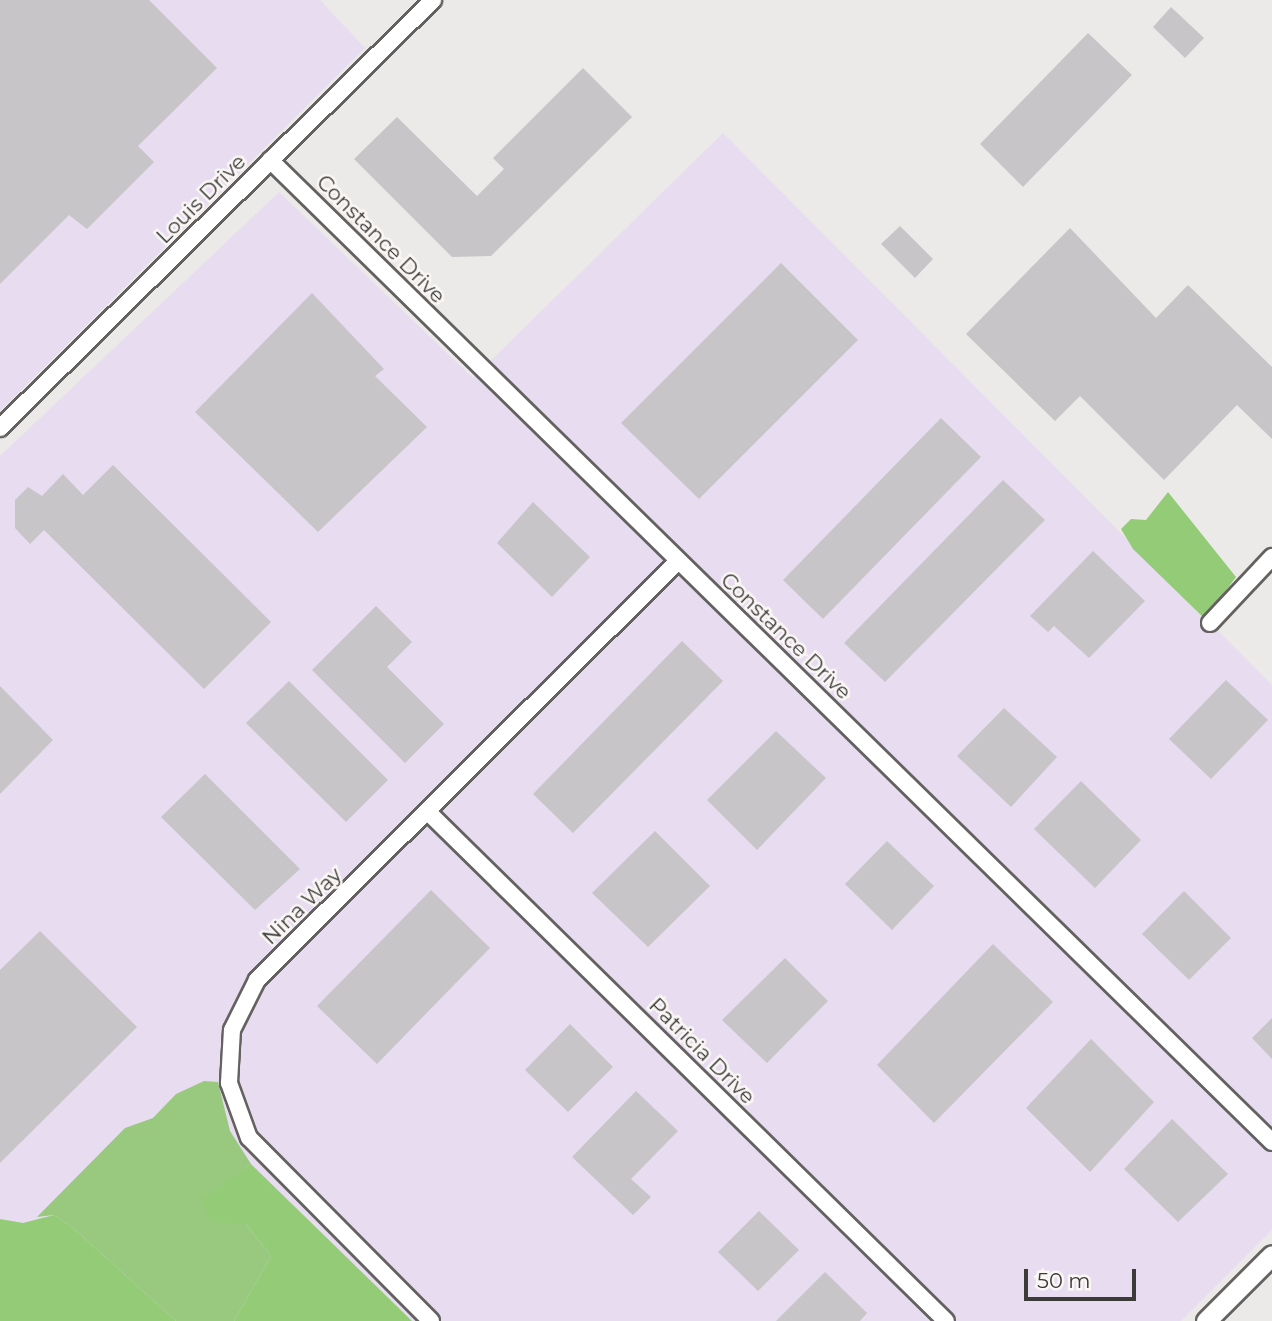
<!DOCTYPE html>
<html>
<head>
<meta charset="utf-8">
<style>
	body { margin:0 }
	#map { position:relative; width:1272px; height:1321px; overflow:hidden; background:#eceae8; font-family:Montserrat,sans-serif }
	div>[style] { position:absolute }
	.industrial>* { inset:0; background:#e7dcf0 }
	.green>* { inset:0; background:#98c97f }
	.forest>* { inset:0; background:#94cb76 }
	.building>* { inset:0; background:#c7c5c7 }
	.roads { filter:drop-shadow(2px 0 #646260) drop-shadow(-2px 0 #646260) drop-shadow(0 2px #646260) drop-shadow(0 -2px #646260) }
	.minor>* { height:16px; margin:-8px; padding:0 8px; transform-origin:8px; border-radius:8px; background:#fff }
	.tertiary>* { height:19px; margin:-9.5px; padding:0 9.5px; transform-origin:9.5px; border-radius:9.5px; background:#fff }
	span { translate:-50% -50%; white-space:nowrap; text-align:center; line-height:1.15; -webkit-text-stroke:5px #faf7f5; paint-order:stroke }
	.street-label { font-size:21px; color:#3c3b3a }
	.scale { position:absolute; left:1024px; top:1269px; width:112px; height:32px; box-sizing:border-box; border:4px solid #3c3b3a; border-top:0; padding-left:9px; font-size:21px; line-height:24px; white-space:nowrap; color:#3c3b3a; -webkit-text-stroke:5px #faf7f5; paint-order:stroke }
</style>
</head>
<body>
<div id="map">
	<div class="industrial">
		<i style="clip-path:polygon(0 0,320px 0,365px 48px,0 411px)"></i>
		<i style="clip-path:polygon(723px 133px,1272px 685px,1272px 1230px,1181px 1321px,0 1321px,0 456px,279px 192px,473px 378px)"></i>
	</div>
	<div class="green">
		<i style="clip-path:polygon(204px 1081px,218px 1082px,230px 1131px,251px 1164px,202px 1201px,246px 1224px,271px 1256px,234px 1321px,176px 1321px,73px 1228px,54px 1215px,37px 1217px,125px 1128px,153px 1118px,176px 1094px)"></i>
	</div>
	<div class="forest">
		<i style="clip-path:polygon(1168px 492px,1236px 577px,1205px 619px,1133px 549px,1121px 529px,1131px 519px,1146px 520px)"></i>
		<i style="clip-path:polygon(251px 1164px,412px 1321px,234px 1321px,271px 1256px,246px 1224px,211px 1222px,201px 1200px)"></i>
		<i style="clip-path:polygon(54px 1215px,73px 1228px,176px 1321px,0 1321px,0 1219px,23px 1223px)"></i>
	</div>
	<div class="building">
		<i style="clip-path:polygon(0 0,149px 0,217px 68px,138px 146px,154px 162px,87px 229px,69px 215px,0 284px)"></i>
		<i style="clip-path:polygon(1171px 7px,1204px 38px,1185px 58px,1153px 27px)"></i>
		<i style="clip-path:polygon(1088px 33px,1132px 75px,1023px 187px,980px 144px)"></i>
		<i style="clip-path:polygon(583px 68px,632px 117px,491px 256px,452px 257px,354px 159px,397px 117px,477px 196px,504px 169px,493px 158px)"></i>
		<i style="clip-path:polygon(900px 226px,933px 259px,915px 278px,881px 244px)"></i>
		<i style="clip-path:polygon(1070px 228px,1156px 318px,1188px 285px,1272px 367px,1272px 439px,1237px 405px,1164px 480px,1080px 396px,1055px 421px,966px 334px)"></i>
		<i style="clip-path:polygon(781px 263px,858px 340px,699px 499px,621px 423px)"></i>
		<i style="clip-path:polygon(312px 293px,384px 369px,375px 376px,427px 427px,318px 532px,195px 412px)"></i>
		<i style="clip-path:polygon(941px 418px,981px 457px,823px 619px,783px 580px)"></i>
		<i style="clip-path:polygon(113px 465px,271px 622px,204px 689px,44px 530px,30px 544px,15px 528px,15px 500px,28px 487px,42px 496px,63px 474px,83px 495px)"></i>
		<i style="clip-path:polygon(1003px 480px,1045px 520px,885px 682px,844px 643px)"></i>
		<i style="clip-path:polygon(533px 502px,590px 557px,552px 597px,497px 543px)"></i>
		<i style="clip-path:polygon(1093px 551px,1145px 601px,1089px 658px,1054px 626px,1048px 632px,1030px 616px)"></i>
		<i style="clip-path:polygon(376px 606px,412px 642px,387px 667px,444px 724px,405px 763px,312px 670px)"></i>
		<i style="clip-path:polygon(682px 641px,723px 681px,573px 833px,533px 794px)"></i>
		<i style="clip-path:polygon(1226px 680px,1268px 720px,1211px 779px,1169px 739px)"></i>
		<i style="clip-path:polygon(289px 681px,388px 780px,346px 822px,246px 723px)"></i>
		<i style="clip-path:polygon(0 686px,53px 740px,0 794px)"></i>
		<i style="clip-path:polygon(1004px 708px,1057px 757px,1011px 807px,957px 756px)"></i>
		<i style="clip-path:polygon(776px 731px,826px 778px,757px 850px,707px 800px)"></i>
		<i style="clip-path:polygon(205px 774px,300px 869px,255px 910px,161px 817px)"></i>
		<i style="clip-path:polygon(1081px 781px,1141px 840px,1095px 888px,1034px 829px)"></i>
		<i style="clip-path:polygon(655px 831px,710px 886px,648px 947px,592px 893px)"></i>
		<i style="clip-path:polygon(887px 841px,934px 886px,892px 930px,845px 884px)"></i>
		<i style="clip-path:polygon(431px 890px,490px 948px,377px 1064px,317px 1006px)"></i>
		<i style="clip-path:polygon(1184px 891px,1231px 938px,1189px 980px,1142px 934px)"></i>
		<i style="clip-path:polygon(40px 931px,137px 1027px,0 1163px,0 970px)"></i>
		<i style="clip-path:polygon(993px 944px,1053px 1002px,934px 1123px,877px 1065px)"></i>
		<i style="clip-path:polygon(785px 958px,828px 1001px,767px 1063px,722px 1020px)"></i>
		<i style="clip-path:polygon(1272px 1018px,1272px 1059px,1252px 1038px)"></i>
		<i style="clip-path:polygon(570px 1024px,613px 1067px,568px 1112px,525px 1070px)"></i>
		<i style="clip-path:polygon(1091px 1039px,1154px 1102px,1090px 1172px,1026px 1108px)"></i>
		<i style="clip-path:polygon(636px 1091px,678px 1131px,631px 1179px,651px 1197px,633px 1215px,572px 1157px)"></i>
		<i style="clip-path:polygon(1172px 1119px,1228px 1174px,1178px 1222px,1124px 1169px)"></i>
		<i style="clip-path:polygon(759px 1211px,799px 1250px,758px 1291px,718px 1252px)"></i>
		<i style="clip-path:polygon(825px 1272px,867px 1313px,860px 1321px,776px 1321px)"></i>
	</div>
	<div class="roads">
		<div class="minor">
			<i style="left:270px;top:160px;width:1403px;rotate:44.42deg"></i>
			<i style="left:0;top:428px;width:609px;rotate:-44.67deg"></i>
			<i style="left:1210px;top:623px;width:91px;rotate:-46.8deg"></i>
			<i style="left:428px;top:812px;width:726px;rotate:44.5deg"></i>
			<i style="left:431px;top:1321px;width:258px;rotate:-134.8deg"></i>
			<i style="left:249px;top:1138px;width:59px;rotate:-110deg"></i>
			<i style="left:229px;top:1083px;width:53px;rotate:-86.8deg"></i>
			<i style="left:232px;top:1030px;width:56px;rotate:-63.4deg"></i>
			<i style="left:257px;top:980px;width:594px;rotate:-44.86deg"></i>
		</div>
		<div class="tertiary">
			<i style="left:1206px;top:1321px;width:93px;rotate:-45deg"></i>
		</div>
	</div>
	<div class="street-label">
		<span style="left:201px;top:199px;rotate:-45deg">Louis Drive</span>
		<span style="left:381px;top:239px;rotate:45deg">Constance Drive</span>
		<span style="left:786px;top:636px;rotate:44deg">Constance Drive</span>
		<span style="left:302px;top:906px;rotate:-44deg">Nina Way</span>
		<span style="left:702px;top:1051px;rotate:45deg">Patricia Drive</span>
	</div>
	<div class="scale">50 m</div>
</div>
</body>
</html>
